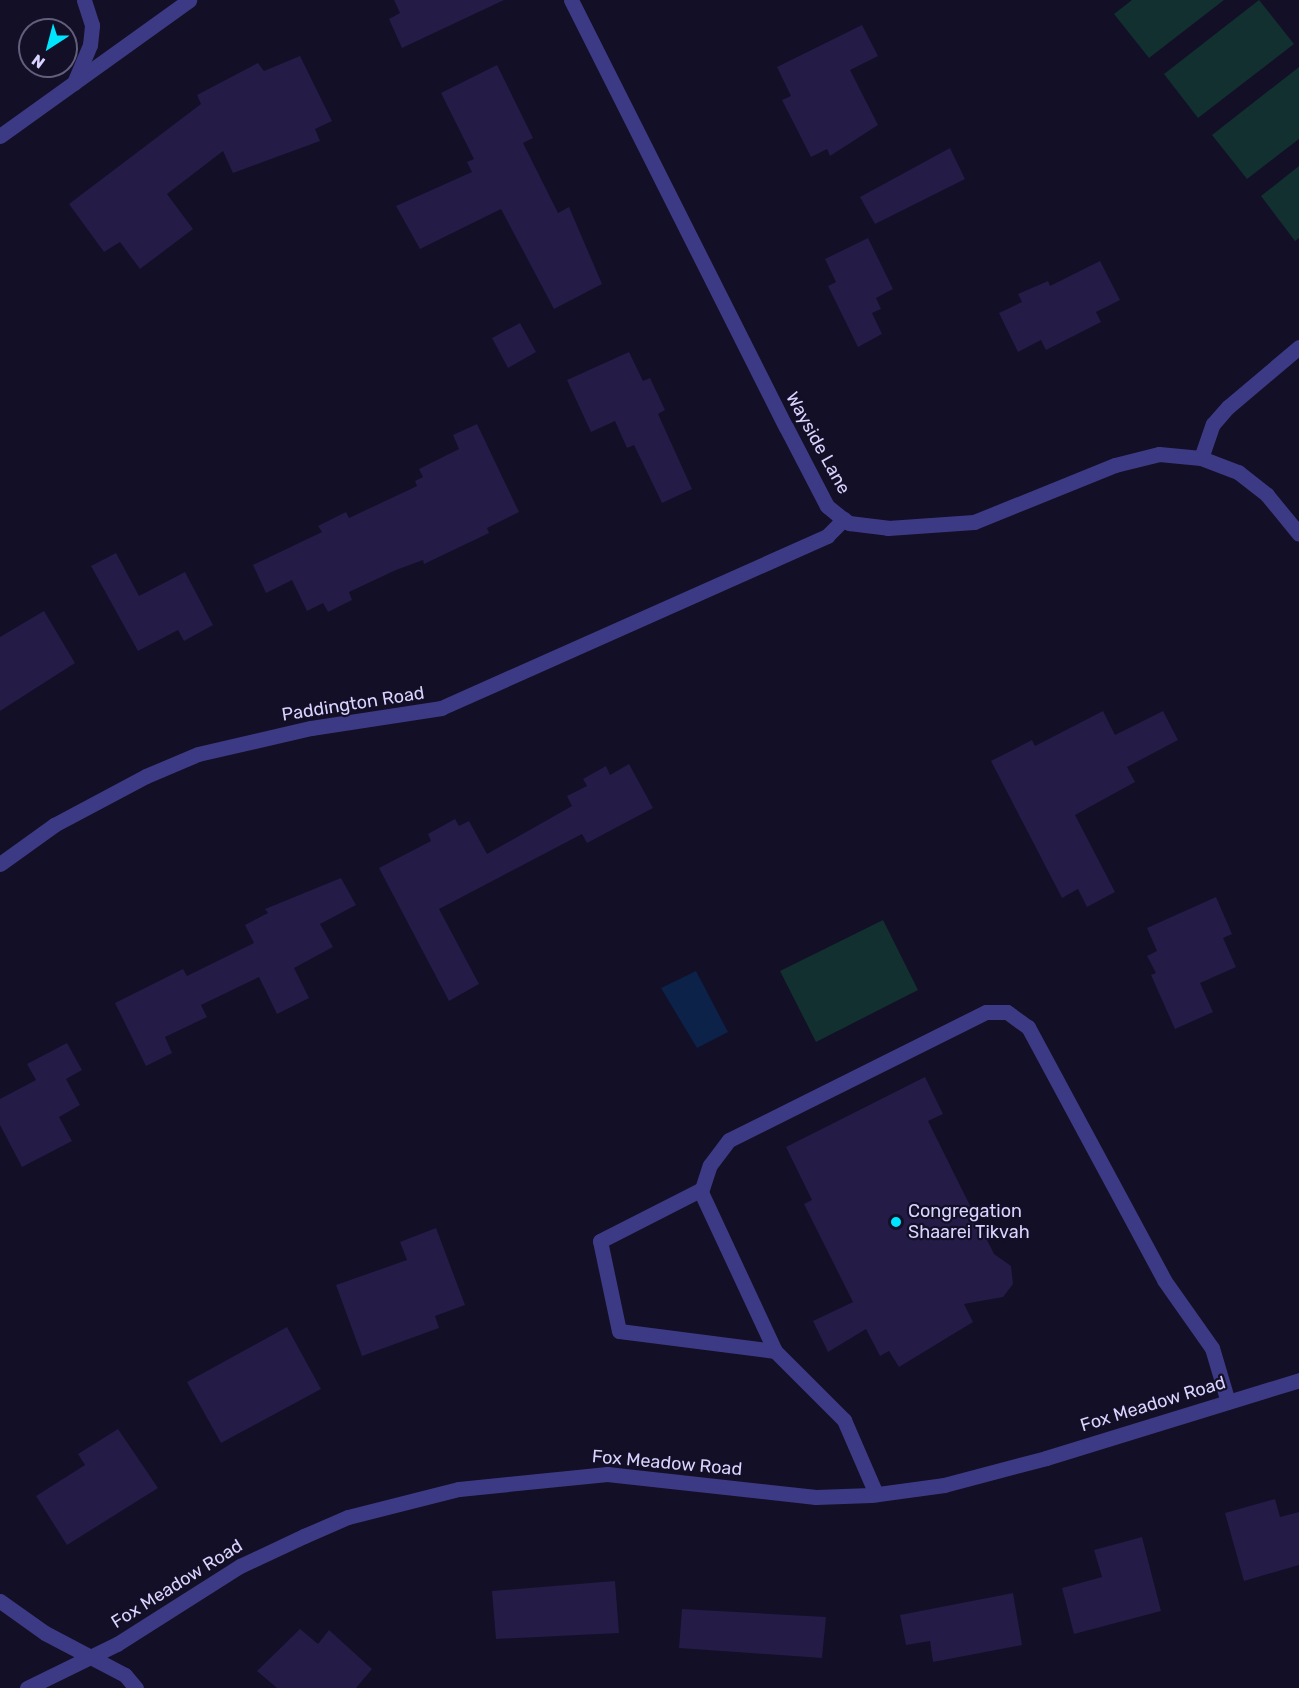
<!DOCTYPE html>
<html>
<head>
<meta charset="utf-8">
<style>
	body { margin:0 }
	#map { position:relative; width:1299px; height:1688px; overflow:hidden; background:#130f26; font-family:Rubik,sans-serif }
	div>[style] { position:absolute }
	.green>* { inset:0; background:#12302f }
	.water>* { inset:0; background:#0c2248 }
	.building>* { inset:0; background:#241b47 }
	.minor>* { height:15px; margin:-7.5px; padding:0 7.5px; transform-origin:7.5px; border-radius:7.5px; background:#3d3a85 }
	.dots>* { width:16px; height:16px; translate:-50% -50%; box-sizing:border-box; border:3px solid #130f26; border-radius:50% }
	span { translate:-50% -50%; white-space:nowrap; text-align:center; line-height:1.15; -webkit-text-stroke:4.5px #130f26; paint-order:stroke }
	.street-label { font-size:18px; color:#d9d4ff }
	.poi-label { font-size:18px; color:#d9d4ff }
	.left { translate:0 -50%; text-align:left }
	.north { position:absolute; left:18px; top:18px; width:60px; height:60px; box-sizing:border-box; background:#130f26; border:2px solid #625e7d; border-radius:50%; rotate:216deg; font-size:16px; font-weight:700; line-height:24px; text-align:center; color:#d9d4ff }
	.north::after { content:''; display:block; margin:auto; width:21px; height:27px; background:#00e5ff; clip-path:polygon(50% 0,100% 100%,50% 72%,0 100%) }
</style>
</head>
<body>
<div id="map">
	<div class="green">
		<i style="clip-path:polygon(1132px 0,1224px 0,1149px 58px,1114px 14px)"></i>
		<i style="clip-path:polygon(1259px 0,1294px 44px,1198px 118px,1164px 74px)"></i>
		<i style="clip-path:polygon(1299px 67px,1299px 139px,1247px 179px,1212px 135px)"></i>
		<i style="clip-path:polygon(1299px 166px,1299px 238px,1295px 241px,1261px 196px)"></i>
		<i style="clip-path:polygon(883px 920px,918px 990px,816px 1042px,780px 971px)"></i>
	</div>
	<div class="water">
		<i style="clip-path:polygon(696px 971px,728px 1032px,697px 1048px,661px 988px)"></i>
	</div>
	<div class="building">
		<i style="clip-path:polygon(394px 0,504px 0,402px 48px,389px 19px,400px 13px)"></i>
		<i style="clip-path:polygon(862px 25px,878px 56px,850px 70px,878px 125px,830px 156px,827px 149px,811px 157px,782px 100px,791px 96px,777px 67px)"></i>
		<i style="clip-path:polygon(300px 56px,332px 121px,315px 129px,320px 141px,233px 173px,223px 151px,167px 194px,193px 229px,140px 269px,120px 242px,104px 252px,69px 204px,201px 104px,197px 95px,258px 63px,264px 71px)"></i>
		<i style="clip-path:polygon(497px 65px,533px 138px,523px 143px,558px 213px,569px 207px,602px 284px,554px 309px,501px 209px,420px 249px,396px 206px,472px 172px,467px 162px,474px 159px,441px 93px)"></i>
		<i style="clip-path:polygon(950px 148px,965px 179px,875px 224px,860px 197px)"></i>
		<i style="clip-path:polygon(868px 238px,893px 289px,876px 298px,881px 309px,872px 313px,882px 334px,858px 347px,828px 286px,836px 282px,825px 259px)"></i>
		<i style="clip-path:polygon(1100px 261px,1120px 300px,1096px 312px,1101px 322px,1046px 350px,1041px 340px,1018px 352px,999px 313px,1022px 302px,1018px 294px,1048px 281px,1050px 286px)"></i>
		<i style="clip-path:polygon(520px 323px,536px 352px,508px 368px,492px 338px)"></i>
		<i style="clip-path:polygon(629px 352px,643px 381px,650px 378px,665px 410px,658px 414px,692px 489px,662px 503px,634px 445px,627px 448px,615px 421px,591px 432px,567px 380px)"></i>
		<i style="clip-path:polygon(477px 424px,519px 512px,487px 528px,489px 533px,424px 564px,423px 560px,396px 570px,349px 592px,352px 600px,328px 612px,323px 603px,307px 611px,292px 580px,266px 593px,253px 565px,322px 532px,318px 526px,346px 512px,349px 518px,417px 486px,415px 481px,423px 477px,419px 469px,459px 449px,453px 435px)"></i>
		<i style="clip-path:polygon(116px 553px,139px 596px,185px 572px,213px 625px,184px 641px,178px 630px,138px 651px,91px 566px)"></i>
		<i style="clip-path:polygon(44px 611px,75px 663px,0 711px,0 637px)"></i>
		<i style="clip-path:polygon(1103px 711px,1115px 735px,1163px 711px,1178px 740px,1127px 767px,1135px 782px,1075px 815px,1115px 892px,1087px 907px,1078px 889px,1062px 898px,991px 761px,1032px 740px,1035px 746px)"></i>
		<i style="clip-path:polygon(629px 764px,653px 808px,587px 843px,582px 834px,439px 909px,479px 984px,449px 1001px,379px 868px,431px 841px,428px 834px,455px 819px,459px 826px,469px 821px,487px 854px,572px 806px,567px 796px,587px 786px,583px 779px,606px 766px,610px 775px)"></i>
		<i style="clip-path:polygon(341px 878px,356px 905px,320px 924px,333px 947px,294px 968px,309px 998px,277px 1014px,259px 977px,201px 1005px,207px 1017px,165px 1037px,172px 1053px,146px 1066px,115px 1003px,183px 969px,187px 976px,254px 943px,245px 925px,268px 913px,265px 909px)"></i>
		<i style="clip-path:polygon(1216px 897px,1232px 934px,1223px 938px,1236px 967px,1200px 983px,1213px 1012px,1175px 1029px,1151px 975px,1156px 973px,1147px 956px,1157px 951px,1147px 928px)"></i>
		<i style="clip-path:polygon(67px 1043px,82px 1070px,66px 1079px,80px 1105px,59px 1117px,72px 1141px,22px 1167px,0 1125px,0 1099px,36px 1080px,27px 1064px)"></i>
		<i style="clip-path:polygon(925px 1077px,943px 1114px,928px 1121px,994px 1254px,1011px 1266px,1013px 1284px,1003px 1297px,964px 1304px,973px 1322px,899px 1367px,889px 1351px,880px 1356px,866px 1329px,828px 1352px,813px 1321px,853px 1302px,804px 1204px,812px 1200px,786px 1147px)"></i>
		<i style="clip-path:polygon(436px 1228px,465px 1305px,435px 1316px,439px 1328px,362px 1356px,336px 1285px,407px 1260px,400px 1242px)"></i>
		<i style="clip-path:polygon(287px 1327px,321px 1389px,221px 1443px,187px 1382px)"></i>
		<i style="clip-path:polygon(118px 1429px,158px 1488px,67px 1545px,36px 1496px,85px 1465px,78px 1454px)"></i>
		<i style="clip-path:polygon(1275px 1499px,1280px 1517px,1299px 1512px,1299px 1565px,1244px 1581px,1225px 1513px)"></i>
		<i style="clip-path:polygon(1142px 1537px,1161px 1611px,1074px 1634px,1062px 1588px,1102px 1577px,1094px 1550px)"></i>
		<i style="clip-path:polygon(615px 1581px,619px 1633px,496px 1639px,492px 1591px)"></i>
		<i style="clip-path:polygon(1013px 1593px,1022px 1645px,933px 1662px,930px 1641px,906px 1645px,900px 1615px)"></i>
		<i style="clip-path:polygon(682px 1609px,826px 1617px,822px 1658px,679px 1648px)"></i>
		<i style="clip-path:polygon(300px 1629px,318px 1644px,329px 1630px,372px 1669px,356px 1688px,277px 1688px,257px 1671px)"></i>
	</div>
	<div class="minor">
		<i style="left:571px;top:0;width:478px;rotate:63.3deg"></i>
		<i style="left:786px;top:427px;width:89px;rotate:62.6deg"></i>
		<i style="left:827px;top:506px;width:14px;rotate:39deg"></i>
		<i style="left:838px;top:515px;width:14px;rotate:36deg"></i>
		<i style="left:849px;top:523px;width:39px;rotate:7deg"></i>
		<i style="left:888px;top:528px;width:86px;rotate:-4deg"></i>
		<i style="left:974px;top:522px;width:152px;rotate:-22deg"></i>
		<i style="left:1115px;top:465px;width:45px;rotate:-14deg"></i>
		<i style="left:1159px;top:454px;width:42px;rotate:5.4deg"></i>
		<i style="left:1201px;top:458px;width:40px;rotate:21deg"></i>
		<i style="left:1238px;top:472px;width:37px;rotate:38deg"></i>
		<i style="left:1267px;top:495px;width:50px;rotate:50.6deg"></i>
		<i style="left:74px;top:83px;width:41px;rotate:-67.2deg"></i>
		<i style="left:90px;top:45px;width:20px;rotate:-84deg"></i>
		<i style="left:92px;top:25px;width:26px;rotate:-108deg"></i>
		<i style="left:0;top:136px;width:233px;rotate:-35.7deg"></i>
		<i style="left:1201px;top:458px;width:36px;rotate:-71deg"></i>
		<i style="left:1213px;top:424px;width:23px;rotate:-49deg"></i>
		<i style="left:1228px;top:407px;width:93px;rotate:-40.2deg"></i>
		<i style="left:0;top:864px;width:67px;rotate:-35.8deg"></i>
		<i style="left:54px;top:825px;width:104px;rotate:-28deg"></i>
		<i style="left:146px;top:776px;width:56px;rotate:-22.9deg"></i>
		<i style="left:198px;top:754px;width:116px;rotate:-13deg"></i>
		<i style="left:311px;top:728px;width:132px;rotate:-8.7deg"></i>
		<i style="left:441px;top:708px;width:423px;rotate:-24deg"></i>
		<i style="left:827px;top:536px;width:24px;rotate:-45deg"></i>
		<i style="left:701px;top:1192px;width:28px;rotate:-72deg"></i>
		<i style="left:710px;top:1165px;width:31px;rotate:-53deg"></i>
		<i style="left:729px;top:1140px;width:287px;rotate:-26.5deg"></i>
		<i style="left:986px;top:1012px;width:21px"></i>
		<i style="left:1007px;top:1012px;width:26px;rotate:36deg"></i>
		<i style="left:1028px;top:1027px;width:287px;rotate:61.7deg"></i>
		<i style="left:1164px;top:1280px;width:83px;rotate:54.8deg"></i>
		<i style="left:1212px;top:1348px;width:56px;rotate:73.5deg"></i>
		<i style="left:775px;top:1351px;width:157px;rotate:-172.7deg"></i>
		<i style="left:619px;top:1331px;width:92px;rotate:-101.9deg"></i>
		<i style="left:600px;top:1241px;width:112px;rotate:-27deg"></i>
		<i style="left:700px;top:1190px;width:178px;rotate:65deg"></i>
		<i style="left:775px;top:1351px;width:98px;rotate:45deg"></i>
		<i style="left:844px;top:1420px;width:81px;rotate:66.6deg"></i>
		<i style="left:0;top:1601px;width:55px;rotate:35.4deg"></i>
		<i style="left:45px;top:1633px;width:90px;rotate:27.7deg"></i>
		<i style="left:125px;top:1675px;width:17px;rotate:50deg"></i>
		<i style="left:27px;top:1688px;width:100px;rotate:-26.1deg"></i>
		<i style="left:117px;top:1644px;width:146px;rotate:-32.4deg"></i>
		<i style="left:240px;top:1566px;width:71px;rotate:-25.1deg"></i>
		<i style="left:304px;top:1536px;width:48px;rotate:-23.4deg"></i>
		<i style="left:348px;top:1517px;width:114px;rotate:-14.2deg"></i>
		<i style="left:459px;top:1489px;width:149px;rotate:-5.8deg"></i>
		<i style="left:607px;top:1474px;width:210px;rotate:6.3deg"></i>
		<i style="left:816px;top:1497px;width:55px;rotate:-2.1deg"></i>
		<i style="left:871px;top:1495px;width:74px;rotate:-7.8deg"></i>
		<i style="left:944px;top:1485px;width:106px;rotate:-14.8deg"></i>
		<i style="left:1046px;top:1458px;width:265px;rotate:-17.1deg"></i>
	</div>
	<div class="dots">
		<i style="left:896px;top:1222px;background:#00e5ff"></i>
	</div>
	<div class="street-label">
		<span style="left:818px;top:443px;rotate:61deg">Wayside Lane</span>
		<span style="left:353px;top:704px;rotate:-9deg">Paddington Road</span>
		<span style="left:1153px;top:1404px;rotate:-17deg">Fox Meadow Road</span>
		<span style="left:667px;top:1463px;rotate:5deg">Fox Meadow Road</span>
		<span style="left:177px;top:1584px;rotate:-32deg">Fox Meadow Road</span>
	</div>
	<div class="poi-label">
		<span class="left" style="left:908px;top:1222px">Congregation<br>Shaarei Tikvah</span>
	</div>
	<div class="north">N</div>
</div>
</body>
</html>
